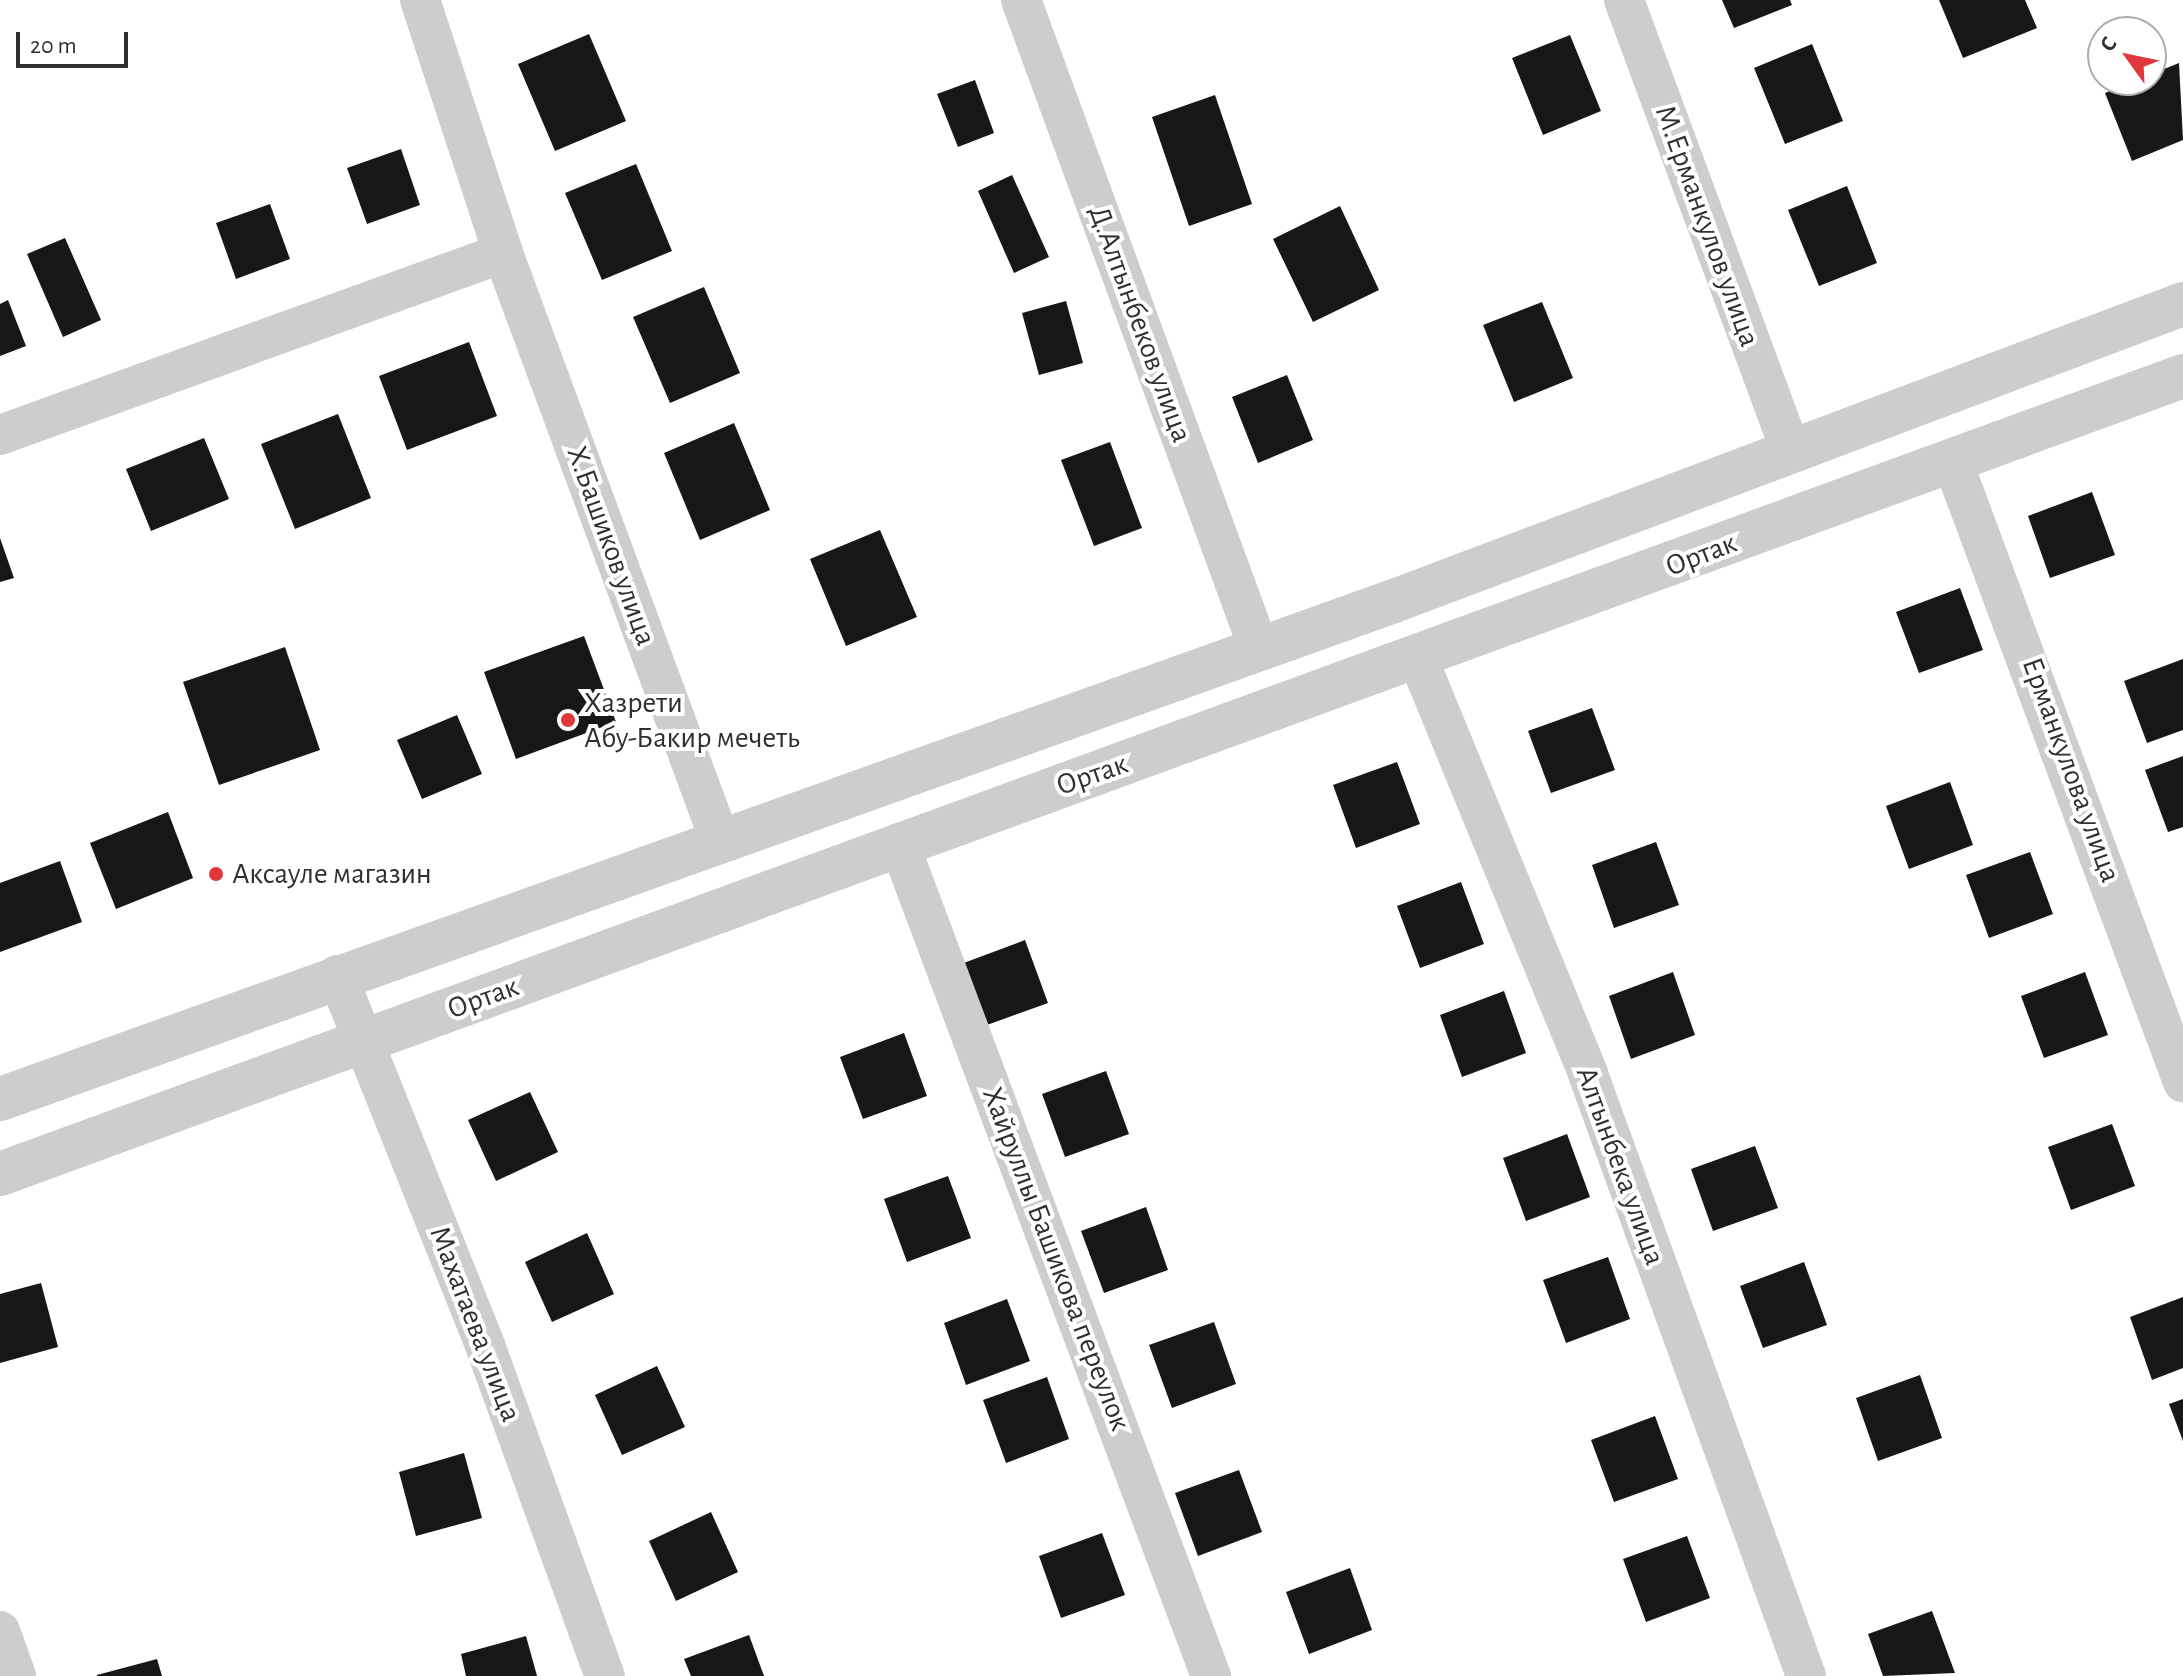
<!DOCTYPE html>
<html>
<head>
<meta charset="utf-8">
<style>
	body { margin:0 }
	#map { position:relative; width:2183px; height:1676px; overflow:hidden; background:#fff; font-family:"Alegreya Sans",sans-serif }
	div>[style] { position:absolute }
	.building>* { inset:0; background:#171717 }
	.minor>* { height:40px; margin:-20px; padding:0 20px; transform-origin:20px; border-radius:20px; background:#cdcdcd }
	.tertiary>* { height:44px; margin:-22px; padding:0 22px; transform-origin:22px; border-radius:22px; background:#cdcdcd }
	.dots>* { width:22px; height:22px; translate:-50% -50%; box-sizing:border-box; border:4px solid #fff; border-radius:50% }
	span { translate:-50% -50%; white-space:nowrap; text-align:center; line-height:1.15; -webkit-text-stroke:8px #fff; paint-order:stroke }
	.street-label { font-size:30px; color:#303030 }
	.poi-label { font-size:30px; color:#303030 }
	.left { translate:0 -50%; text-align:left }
	.north { position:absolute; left:2087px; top:16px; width:80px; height:80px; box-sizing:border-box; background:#fff; border:2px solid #acacac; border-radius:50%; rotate:303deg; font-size:22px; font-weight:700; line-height:32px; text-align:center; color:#303030 }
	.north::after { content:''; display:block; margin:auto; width:28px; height:36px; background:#e1373c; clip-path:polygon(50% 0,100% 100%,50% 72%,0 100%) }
	.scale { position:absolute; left:16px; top:32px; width:112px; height:36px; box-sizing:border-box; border:4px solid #303030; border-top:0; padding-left:10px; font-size:24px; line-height:28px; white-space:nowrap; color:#303030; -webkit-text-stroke:6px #fff; paint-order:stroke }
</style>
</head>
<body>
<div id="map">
	<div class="building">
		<i style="clip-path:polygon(1722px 0,1790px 0,1792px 5px,1734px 28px)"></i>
		<i style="clip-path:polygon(1939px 0,2025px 0,2037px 28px,1963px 58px)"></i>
		<i style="clip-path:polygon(589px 34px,626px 121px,555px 151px,518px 64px)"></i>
		<i style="clip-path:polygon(1570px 35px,1601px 111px,1543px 135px,1512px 58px)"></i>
		<i style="clip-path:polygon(1812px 44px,1843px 121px,1785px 144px,1754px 68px)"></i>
		<i style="clip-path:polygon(2179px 63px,2183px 140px,2132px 161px,2105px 93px)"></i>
		<i style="clip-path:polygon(975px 80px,994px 133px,958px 147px,937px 94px)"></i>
		<i style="clip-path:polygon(1215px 95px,1252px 204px,1189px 226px,1152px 117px)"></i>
		<i style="clip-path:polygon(401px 149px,420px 205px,367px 224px,347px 168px)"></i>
		<i style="clip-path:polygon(636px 164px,672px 251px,602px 280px,565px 193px)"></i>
		<i style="clip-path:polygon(1012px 175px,1049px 257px,1014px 273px,978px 191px)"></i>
		<i style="clip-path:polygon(1847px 186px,1877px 263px,1819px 286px,1788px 210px)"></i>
		<i style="clip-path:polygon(270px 204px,290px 259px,236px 279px,216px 223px)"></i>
		<i style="clip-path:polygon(1340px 206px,1379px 290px,1313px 322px,1273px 239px)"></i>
		<i style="clip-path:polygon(65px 238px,101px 320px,63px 337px,27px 254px)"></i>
		<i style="clip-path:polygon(704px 287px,740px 373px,670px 403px,633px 317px)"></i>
		<i style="clip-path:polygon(8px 300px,26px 346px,0 356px,0 304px)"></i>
		<i style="clip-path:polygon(1066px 301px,1083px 363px,1039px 375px,1022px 313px)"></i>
		<i style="clip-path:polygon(1542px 302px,1573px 378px,1514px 402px,1483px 325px)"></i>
		<i style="clip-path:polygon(469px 342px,497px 416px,407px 450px,379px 376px)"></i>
		<i style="clip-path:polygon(1287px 375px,1313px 440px,1258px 463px,1232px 397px)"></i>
		<i style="clip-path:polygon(338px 414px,371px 498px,295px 529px,261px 444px)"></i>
		<i style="clip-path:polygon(734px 423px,770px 510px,700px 540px,664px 453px)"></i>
		<i style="clip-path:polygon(204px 438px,229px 499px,151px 531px,126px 469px)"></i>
		<i style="clip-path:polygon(1110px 442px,1142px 528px,1094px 546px,1061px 460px)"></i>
		<i style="clip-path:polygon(2092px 492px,2115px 555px,2050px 578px,2028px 516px)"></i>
		<i style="clip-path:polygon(880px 530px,917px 617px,846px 646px,810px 559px)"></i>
		<i style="clip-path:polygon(0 538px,14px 578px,0 582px)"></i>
		<i style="clip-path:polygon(1960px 588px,1983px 650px,1919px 673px,1896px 612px)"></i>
		<i style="clip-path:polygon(584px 636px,616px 722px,516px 759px,484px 672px)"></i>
		<i style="clip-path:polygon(285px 647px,320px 750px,219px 785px,183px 682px)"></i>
		<i style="clip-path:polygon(2183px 659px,2183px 730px,2147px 743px,2124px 681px)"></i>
		<i style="clip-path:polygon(1592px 708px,1615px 770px,1551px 793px,1528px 731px)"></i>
		<i style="clip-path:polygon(457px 715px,482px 774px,422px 799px,397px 740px)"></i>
		<i style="clip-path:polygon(2183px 756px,2183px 827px,2168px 832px,2145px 770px)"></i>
		<i style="clip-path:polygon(1397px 762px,1420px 824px,1356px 848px,1333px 785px)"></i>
		<i style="clip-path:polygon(1950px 782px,1973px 845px,1909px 869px,1886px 806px)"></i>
		<i style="clip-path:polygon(168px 812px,193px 878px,116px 909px,90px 843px)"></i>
		<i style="clip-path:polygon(1656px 842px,1679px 905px,1614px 928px,1592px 865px)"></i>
		<i style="clip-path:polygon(2030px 852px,2053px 914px,1989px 938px,1966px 875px)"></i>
		<i style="clip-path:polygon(60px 861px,82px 922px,0 952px,0 883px)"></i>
		<i style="clip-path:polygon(1461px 882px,1484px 944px,1420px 968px,1397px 906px)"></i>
		<i style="clip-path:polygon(1025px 940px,1048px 1003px,984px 1026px,961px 964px)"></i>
		<i style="clip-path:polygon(1673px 972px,1695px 1035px,1631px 1059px,1609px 996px)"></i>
		<i style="clip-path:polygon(2085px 972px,2108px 1035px,2044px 1058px,2021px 996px)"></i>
		<i style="clip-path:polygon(1504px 991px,1526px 1053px,1462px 1077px,1440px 1015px)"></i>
		<i style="clip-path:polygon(904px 1033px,927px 1096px,863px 1119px,840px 1057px)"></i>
		<i style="clip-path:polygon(1106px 1071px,1129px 1134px,1065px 1157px,1042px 1094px)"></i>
		<i style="clip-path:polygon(530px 1092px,558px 1152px,496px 1181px,468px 1120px)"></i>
		<i style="clip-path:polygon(2112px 1124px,2135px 1186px,2071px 1210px,2048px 1147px)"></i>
		<i style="clip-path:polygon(1567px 1134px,1590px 1197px,1526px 1221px,1503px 1158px)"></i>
		<i style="clip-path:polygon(1755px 1146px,1778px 1208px,1713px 1231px,1691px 1169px)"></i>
		<i style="clip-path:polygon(948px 1176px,971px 1238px,907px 1262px,884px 1199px)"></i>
		<i style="clip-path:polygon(1146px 1207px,1168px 1270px,1104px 1293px,1081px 1231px)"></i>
		<i style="clip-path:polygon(587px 1233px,614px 1294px,552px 1322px,525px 1262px)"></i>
		<i style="clip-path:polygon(1608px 1257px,1630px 1319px,1566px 1343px,1543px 1280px)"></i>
		<i style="clip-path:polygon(1804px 1262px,1827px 1325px,1763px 1348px,1740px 1286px)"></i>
		<i style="clip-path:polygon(41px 1283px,58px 1347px,0 1363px,0 1294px)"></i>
		<i style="clip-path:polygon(2183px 1297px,2183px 1368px,2152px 1380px,2130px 1317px)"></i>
		<i style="clip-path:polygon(1007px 1299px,1030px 1361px,966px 1385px,944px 1323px)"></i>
		<i style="clip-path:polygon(1214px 1322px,1236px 1384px,1172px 1408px,1149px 1345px)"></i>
		<i style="clip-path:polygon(657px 1366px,685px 1427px,622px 1455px,595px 1395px)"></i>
		<i style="clip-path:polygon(1920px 1375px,1942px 1438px,1878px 1461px,1856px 1398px)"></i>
		<i style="clip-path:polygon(1047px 1377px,1069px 1439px,1006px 1463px,983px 1400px)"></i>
		<i style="clip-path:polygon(2183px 1399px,2183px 1441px,2169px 1404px)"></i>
		<i style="clip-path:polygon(1655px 1416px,1678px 1479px,1614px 1502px,1591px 1440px)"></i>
		<i style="clip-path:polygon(464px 1453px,482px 1518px,416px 1536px,399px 1472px)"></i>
		<i style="clip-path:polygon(1239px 1470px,1262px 1532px,1198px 1556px,1175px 1493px)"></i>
		<i style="clip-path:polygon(711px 1512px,738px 1572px,676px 1601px,649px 1541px)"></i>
		<i style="clip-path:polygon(1102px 1533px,1125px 1595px,1061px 1618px,1039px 1556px)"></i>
		<i style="clip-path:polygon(1687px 1536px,1710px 1598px,1646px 1622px,1623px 1559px)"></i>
		<i style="clip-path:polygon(1350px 1568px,1372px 1630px,1309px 1654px,1286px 1592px)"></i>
		<i style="clip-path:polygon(1932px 1611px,1955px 1673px,1883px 1676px,1868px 1634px)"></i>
		<i style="clip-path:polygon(749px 1635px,764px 1676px,691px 1676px,684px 1659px)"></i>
		<i style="clip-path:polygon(526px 1636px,537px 1676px,466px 1676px,461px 1654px)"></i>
		<i style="clip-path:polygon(157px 1659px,162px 1676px,97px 1676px,97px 1675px)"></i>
	</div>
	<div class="minor">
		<i style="left:420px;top:0;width:266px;rotate:71.8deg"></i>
		<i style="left:503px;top:253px;width:624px;rotate:69.73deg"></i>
		<i style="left:1021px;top:0;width:691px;rotate:69.86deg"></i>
		<i style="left:1624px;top:0;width:481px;rotate:69.7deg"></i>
		<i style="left:0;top:435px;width:535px;rotate:-19.89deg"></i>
		<i style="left:1952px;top:460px;width:664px;rotate:69.63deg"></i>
		<i style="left:1419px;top:661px;width:446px;rotate:67.7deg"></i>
		<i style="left:1588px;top:1074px;width:640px;rotate:70.09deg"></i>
		<i style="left:899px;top:843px;width:890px;rotate:69.47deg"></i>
		<i style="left:337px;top:975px;width:402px;rotate:68.2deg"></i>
		<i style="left:486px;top:1348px;width:349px;rotate:70.1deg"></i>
		<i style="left:0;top:1631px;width:48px;rotate:70.4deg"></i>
	</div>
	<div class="tertiary">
		<i style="left:0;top:1099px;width:1480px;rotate:-19.66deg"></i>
		<i style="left:1394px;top:601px;width:843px;rotate:-20.63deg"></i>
		<i style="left:0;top:1174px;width:2324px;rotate:-20.08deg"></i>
	</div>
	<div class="dots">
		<i style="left:568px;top:720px;background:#e1373c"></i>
		<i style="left:216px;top:874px;background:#e1373c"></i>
	</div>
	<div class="street-label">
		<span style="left:1707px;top:226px;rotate:70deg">М.Ерманкулов улица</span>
		<span style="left:1140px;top:324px;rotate:70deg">Д.Алтынбеков улица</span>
		<span style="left:611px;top:546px;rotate:70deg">Х.Башиков улица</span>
		<span style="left:1701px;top:555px;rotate:-21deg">Ортак</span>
		<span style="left:2071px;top:770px;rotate:70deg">Ерманкулова улица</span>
		<span style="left:1092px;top:775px;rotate:-19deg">Ортак</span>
		<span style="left:483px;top:998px;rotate:-20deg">Ортак</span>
		<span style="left:1620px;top:1166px;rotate:70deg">Алтынбека улица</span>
		<span style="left:1056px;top:1259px;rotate:69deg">Хайруллы Башикова переулок</span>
		<span style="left:475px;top:1324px;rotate:69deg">Махатаева улица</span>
	</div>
	<div class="poi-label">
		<span class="left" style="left:584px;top:720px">Хазрети<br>Абу-Бакир мечеть</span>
		<span class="left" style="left:232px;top:874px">Аксауле магазин</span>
	</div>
	<div class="north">С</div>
	<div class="scale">20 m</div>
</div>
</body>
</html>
